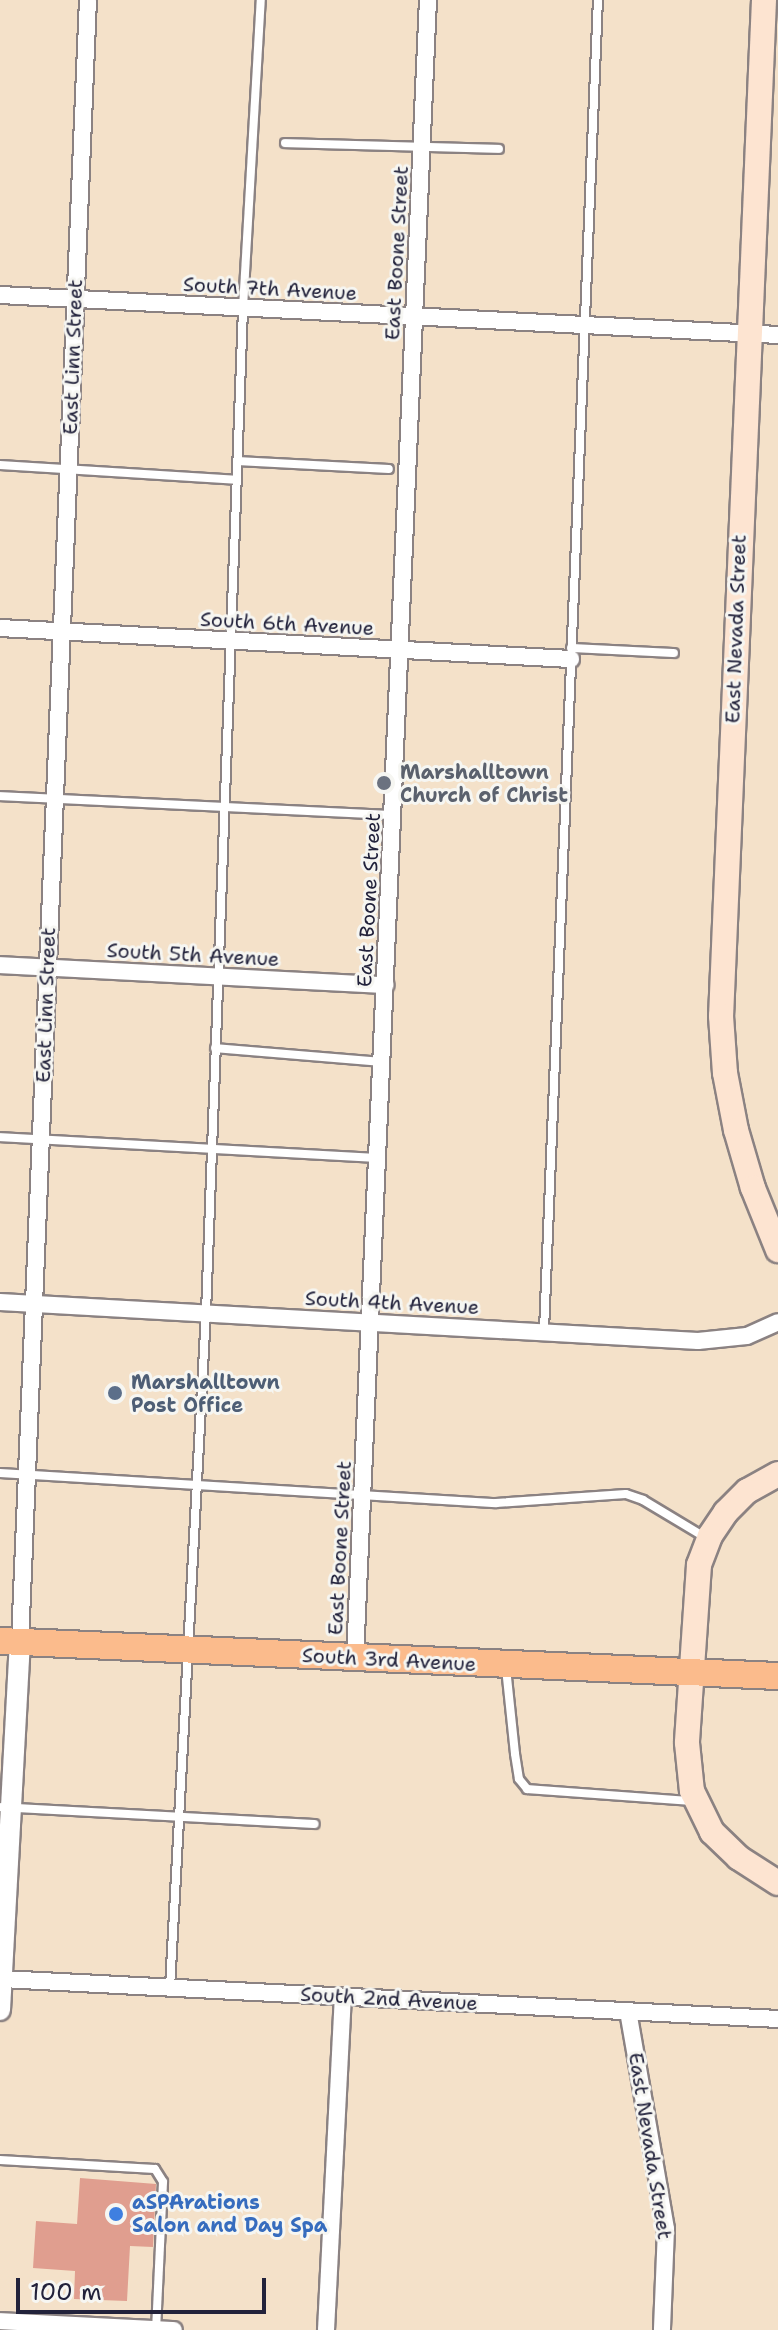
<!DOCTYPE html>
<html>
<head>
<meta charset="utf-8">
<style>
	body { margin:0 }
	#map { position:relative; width:778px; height:2330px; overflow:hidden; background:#f4e1c9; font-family:"Shantell Sans",sans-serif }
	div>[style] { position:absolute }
	.building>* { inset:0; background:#e09e8f }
	.roads { filter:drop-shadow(2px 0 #8b8282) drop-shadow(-2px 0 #8b8282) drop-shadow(0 2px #8b8282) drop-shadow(0 -2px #8b8282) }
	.service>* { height:8px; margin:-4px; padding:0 4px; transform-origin:4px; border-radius:4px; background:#fff }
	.minor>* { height:16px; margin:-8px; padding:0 8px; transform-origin:8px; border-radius:8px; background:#fff }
	.tertiary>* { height:20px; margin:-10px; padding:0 10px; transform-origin:10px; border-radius:10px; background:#fff }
	.secondary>* { height:24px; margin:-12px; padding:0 12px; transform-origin:12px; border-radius:12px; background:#fde4d1 }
	.primary>* { height:26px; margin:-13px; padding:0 13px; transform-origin:13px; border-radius:13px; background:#fbbb8c }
	.dots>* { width:22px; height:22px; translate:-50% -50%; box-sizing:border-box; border:4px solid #f6f6f2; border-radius:50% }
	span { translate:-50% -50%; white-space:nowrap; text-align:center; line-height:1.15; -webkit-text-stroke:6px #f6f6f2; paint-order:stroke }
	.street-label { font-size:20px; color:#22223b }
	.worship-label { font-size:20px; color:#5b616d; font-weight:700 }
	.left { translate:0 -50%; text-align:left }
	.service-label { font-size:20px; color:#4e5e75; font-weight:700 }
	.shop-label { font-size:20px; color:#366cbe; font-weight:700 }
	.scale { position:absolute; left:16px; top:2278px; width:250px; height:36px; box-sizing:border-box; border:4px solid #22223b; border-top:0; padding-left:10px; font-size:24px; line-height:28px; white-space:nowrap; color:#22223b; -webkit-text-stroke:6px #f6f6f2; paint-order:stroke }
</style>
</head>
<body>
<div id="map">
	<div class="building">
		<i style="clip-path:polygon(80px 2178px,156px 2184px,153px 2247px,130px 2246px,127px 2301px,74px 2299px,75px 2271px,33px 2268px,36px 2221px,77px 2224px)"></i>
	</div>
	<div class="roads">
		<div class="service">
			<i style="left:285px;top:143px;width:214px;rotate:1.6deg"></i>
			<i style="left:237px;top:461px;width:152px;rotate:3deg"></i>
			<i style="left:0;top:465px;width:236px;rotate:3.6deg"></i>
			<i style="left:571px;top:648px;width:103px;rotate:2.8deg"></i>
			<i style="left:0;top:796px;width:392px;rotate:2.8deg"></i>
			<i style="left:215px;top:1048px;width:167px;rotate:4.8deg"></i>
			<i style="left:0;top:1137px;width:378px;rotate:3.2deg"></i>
			<i style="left:544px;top:1331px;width:1332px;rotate:-87.68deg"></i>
			<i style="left:0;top:1473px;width:497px;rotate:3.5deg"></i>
			<i style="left:496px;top:1503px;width:130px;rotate:-4deg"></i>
			<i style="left:626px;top:1494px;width:18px;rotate:19deg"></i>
			<i style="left:643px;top:1500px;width:76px;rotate:31deg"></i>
			<i style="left:506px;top:1668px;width:86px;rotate:84deg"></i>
			<i style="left:515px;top:1754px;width:25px;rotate:81deg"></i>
			<i style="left:519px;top:1779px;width:13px;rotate:51deg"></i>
			<i style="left:527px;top:1789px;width:165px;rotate:4.2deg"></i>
			<i style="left:0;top:1807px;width:315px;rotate:3.1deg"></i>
			<i style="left:170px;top:1988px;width:676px;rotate:-86.95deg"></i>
			<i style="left:206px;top:1313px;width:1006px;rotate:-87.89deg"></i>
			<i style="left:243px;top:308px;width:309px;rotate:-86.7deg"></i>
			<i style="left:0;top:2160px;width:155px;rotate:3.3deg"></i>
			<i style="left:155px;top:2169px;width:15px;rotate:58deg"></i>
			<i style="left:163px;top:2182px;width:147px;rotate:92.7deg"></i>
		</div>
		<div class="minor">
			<i style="left:0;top:295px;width:779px;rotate:2.94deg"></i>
			<i style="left:0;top:628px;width:572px;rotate:3.11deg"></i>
			<i style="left:0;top:965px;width:386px;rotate:3deg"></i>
			<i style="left:0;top:1302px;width:699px;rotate:3.2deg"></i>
			<i style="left:698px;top:1341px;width:49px;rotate:-5.8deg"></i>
			<i style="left:747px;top:1336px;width:34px;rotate:-24deg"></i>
			<i style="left:20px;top:1642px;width:1643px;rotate:-87.63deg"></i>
			<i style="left:355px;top:1658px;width:1660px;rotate:-87.48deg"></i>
			<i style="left:2px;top:1979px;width:777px;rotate:2.95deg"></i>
			<i style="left:628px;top:2011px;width:221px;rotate:80.1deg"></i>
			<i style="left:666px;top:2229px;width:101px;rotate:92.3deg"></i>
			<i style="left:0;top:2321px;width:174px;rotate:3deg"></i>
			<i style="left:326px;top:2330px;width:333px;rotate:-87.1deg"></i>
		</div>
		<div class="tertiary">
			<i style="left:0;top:2010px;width:369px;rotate:-86.9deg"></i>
		</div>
		<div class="secondary">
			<i style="left:764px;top:0;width:1017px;rotate:92.42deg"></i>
			<i style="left:721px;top:1016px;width:57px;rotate:86deg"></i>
			<i style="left:725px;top:1073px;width:58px;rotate:79.1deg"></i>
			<i style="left:736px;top:1130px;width:60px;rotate:73.7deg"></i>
			<i style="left:753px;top:1188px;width:67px;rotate:68deg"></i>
			<i style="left:778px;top:1474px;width:35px;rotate:151deg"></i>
			<i style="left:747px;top:1491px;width:30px;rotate:135deg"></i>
			<i style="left:726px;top:1512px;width:29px;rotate:124deg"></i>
			<i style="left:710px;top:1536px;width:31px;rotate:111deg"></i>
			<i style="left:699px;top:1565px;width:178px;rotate:93.9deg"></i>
			<i style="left:687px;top:1743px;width:48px;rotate:84.1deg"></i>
			<i style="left:692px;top:1791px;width:46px;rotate:64deg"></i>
			<i style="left:712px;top:1832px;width:37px;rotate:44deg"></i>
			<i style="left:739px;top:1858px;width:46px;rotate:32.7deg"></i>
		</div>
		<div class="primary">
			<i style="left:0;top:1641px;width:779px;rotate:2.58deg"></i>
		</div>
	</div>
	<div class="dots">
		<i style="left:384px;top:783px;background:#6b7280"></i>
		<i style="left:115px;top:1393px;background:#5c6f8a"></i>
		<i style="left:116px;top:2214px;background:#3f7fe0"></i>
	</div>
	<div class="street-label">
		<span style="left:397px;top:253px;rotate:-87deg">East Boone Street</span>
		<span style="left:270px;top:289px;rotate:3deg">South 7th Avenue</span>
		<span style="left:73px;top:357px;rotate:-88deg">East Linn Street</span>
		<span style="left:287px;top:624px;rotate:3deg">South 6th Avenue</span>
		<span style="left:736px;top:629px;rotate:-88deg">East Nevada Street</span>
		<span style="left:369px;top:900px;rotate:-87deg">East Boone Street</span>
		<span style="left:193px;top:955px;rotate:3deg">South 5th Avenue</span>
		<span style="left:46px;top:1005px;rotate:-88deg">East Linn Street</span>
		<span style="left:392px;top:1303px;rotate:3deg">South 4th Avenue</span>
		<span style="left:340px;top:1548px;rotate:-87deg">East Boone Street</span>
		<span style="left:389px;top:1660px;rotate:3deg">South 3rd Avenue</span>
		<span style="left:389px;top:1999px;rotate:3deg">South 2nd Avenue</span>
		<span style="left:650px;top:2146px;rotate:81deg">East Nevada Street</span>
	</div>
	<div class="worship-label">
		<span class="left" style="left:400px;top:784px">Marshalltown<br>Church of Christ</span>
	</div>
	<div class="service-label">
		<span class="left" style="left:131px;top:1394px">Marshalltown<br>Post Office</span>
	</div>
	<div class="shop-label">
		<span class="left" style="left:132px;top:2214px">aSPArations<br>Salon and Day Spa</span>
	</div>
	<div class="scale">100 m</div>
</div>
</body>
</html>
